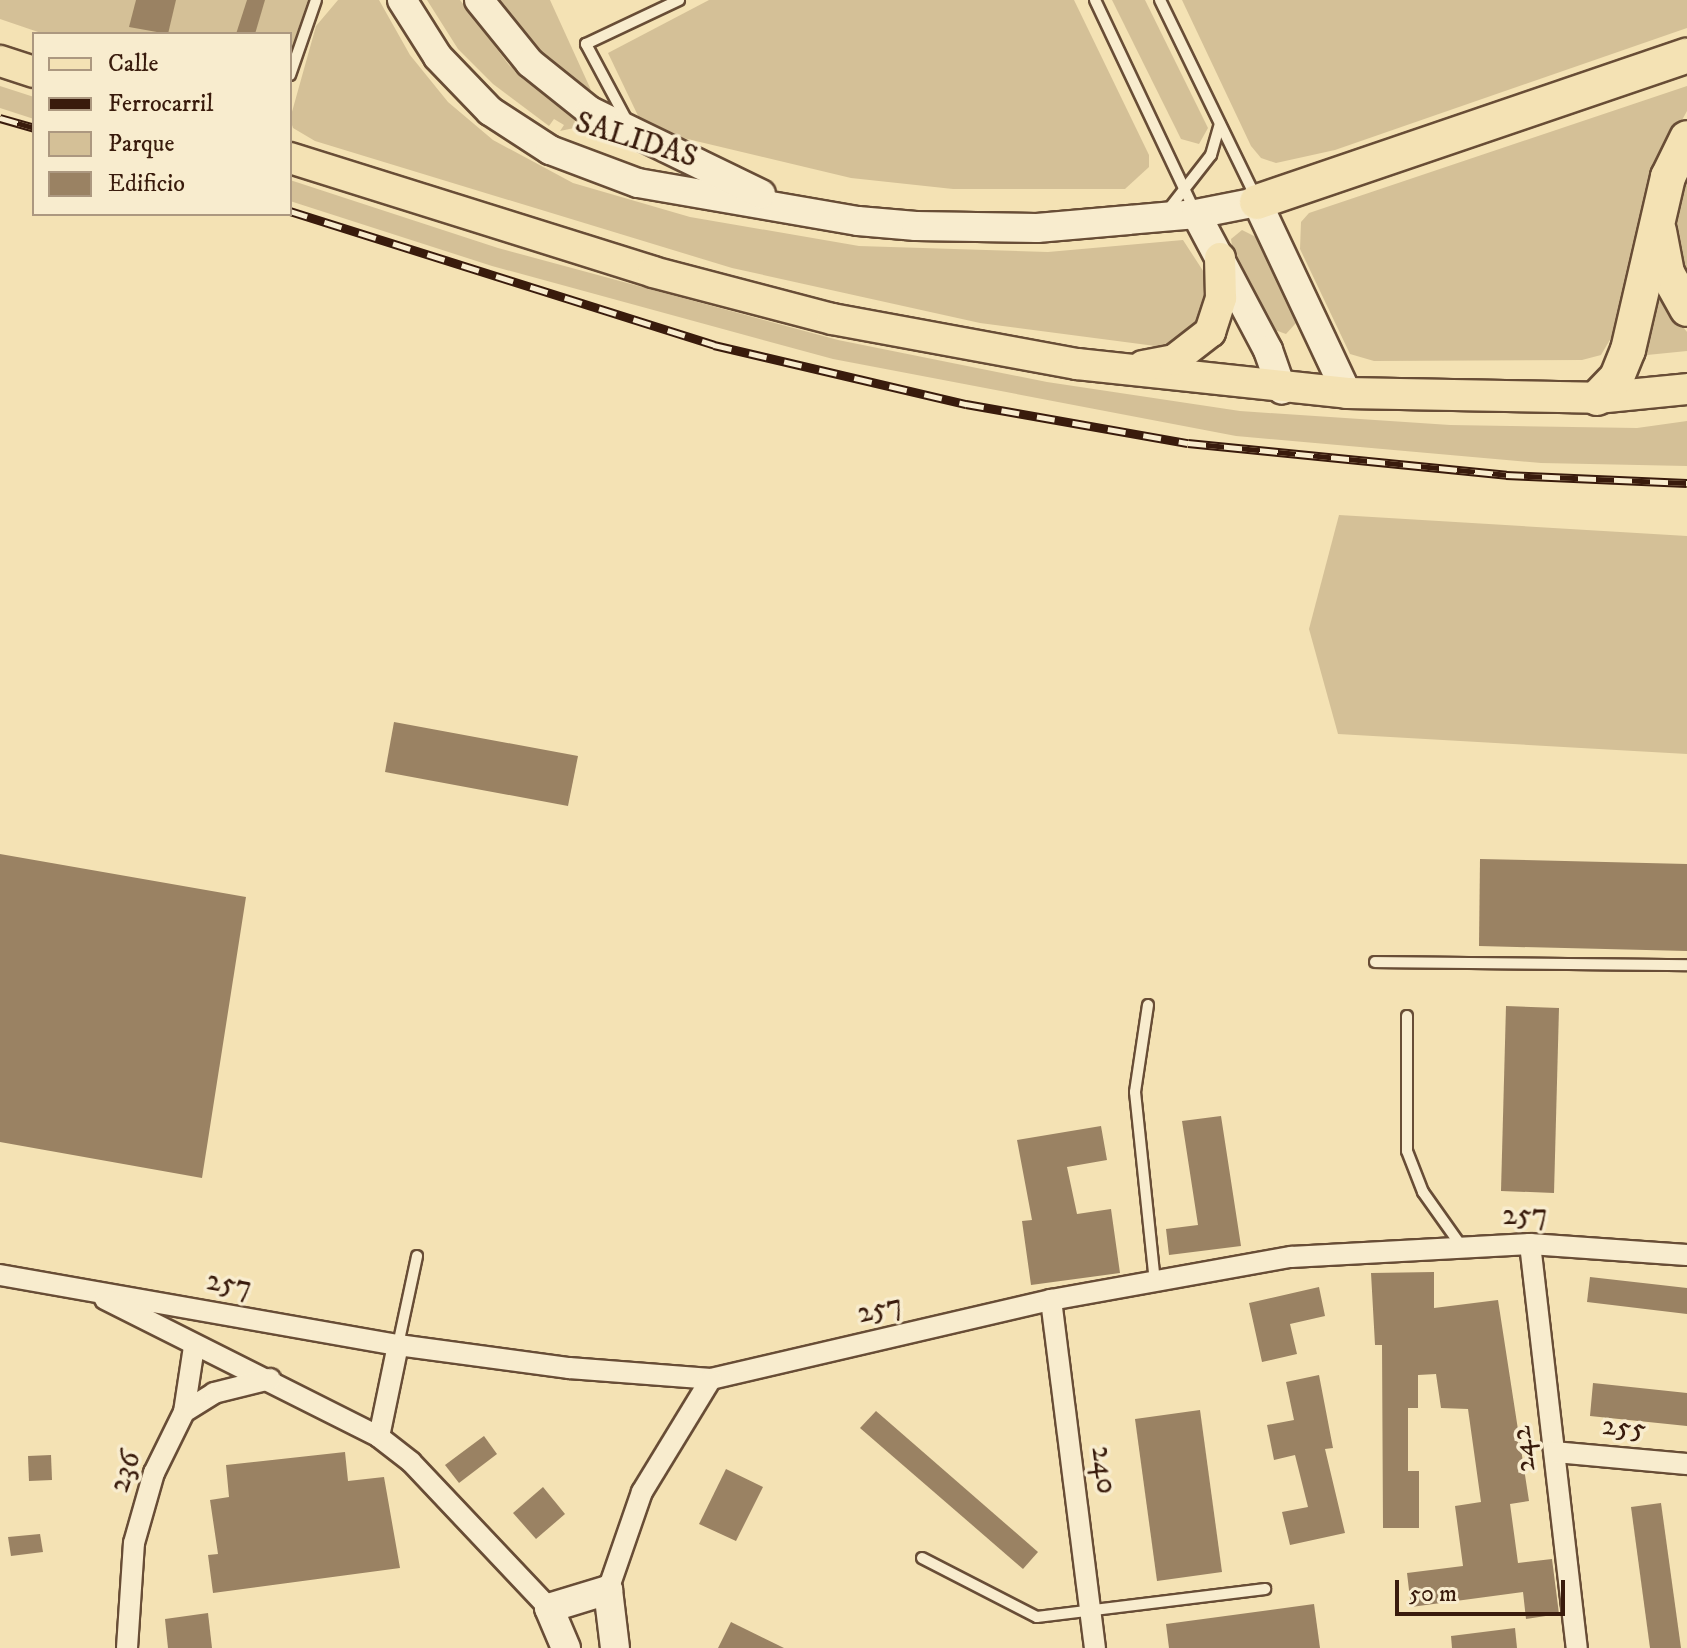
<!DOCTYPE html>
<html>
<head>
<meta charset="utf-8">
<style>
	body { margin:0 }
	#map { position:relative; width:1687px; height:1648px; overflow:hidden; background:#f4e2b4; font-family:"IM FELL DW Pica",serif }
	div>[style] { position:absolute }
	.green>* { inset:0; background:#d4c097 }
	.building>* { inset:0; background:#9a8263 }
	.roads { filter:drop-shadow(2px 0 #684d36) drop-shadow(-2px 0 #684d36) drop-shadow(0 2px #684d36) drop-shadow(0 -2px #684d36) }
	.lane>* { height:10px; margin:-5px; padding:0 5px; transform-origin:5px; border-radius:5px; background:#f8ecce }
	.street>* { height:20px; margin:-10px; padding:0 10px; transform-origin:10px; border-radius:10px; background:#f8ecce }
	.secondary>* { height:28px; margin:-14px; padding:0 14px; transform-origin:14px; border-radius:14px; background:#f8ecce }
	.primary>* { height:30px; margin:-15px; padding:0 15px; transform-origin:15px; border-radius:15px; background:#f4e2b4 }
	.highway>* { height:34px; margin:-17px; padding:0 17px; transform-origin:17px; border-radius:17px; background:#f4e2b4 }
	.rail>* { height:9px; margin-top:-4.5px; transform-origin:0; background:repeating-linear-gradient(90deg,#f8ecce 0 18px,#391b0c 0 36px); box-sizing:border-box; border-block:2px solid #391b0c }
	span { translate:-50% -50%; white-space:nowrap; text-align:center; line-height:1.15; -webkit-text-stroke:7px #f8ecce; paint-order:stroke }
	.street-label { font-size:30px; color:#391b0c }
	.legend { position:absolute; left:32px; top:32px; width:260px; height:184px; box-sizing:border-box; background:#f8ecce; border:2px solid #ac9880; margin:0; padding:10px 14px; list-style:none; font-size:24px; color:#391b0c }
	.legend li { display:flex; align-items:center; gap:16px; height:40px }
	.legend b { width:40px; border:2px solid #ac9880 }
	.scale { position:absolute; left:1395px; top:1580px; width:170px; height:36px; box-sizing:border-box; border:4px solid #391b0c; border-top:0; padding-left:10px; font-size:24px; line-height:28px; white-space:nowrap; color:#391b0c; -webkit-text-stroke:6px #f8ecce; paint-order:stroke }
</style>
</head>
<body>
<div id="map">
	<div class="green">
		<i style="clip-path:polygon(0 0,308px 0,290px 53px,290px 34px,44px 34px,0 19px)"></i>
		<i style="clip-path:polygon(338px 0,379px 0,410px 55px,448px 102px,493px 140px,573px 183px,690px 217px,859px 246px,1048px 252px,1183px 240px,1209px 280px,1209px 317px,1180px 344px,1163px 347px,980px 323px,732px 268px,315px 141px,293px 128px,290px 119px,316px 26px)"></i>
		<i style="clip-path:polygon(427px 0,460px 0,509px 65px,575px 119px,574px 128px,560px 131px,564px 125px,554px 119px,549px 126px,493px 84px,458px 49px)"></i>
		<i style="clip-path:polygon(496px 0,550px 0,591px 90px,559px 71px)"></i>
		<i style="clip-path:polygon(709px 0,1074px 0,1149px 155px,1149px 167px,1125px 189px,953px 189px,851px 178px,658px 132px,641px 122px,608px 53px)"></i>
		<i style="clip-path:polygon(1112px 0,1145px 0,1208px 128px,1199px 144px,1181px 139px)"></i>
		<i style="clip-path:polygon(1182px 0,1687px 0,1687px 28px,1335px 150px,1276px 163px,1261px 158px,1251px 146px)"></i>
		<i style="clip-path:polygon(0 86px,34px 97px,34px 119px,0 108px)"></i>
		<i style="clip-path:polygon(1687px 86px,1687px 111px,1653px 173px,1611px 338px,1601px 355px,1582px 360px,1374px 361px,1350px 354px,1300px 249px,1301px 222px,1309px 213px)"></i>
		<i style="clip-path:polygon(1687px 170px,1687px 288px,1675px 262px,1673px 209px)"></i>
		<i style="clip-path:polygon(290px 180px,498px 248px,838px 340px,1047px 382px,1240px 411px,1450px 425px,1637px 428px,1687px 421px,1687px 466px,1541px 463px,1236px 436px,833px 359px,492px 266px,290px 201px)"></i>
		<i style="clip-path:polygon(1242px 230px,1258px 238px,1295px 314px,1296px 323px,1286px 334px,1269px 328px,1233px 253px,1231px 239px)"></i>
		<i style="clip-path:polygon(1652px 287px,1687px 332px,1687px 351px,1647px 355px,1638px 347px)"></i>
		<i style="clip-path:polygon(1339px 515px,1687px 536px,1687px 754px,1338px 734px,1309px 629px)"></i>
	</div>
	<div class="building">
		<i style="clip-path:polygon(136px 0,176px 0,168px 34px,129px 27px)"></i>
		<i style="clip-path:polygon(247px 0,265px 0,255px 34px,236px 34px)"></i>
		<i style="clip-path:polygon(394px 722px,578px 756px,568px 806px,385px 772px)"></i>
		<i style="clip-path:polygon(0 854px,246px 897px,202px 1178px,0 1142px)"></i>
		<i style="clip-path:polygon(1480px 859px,1687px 864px,1687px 951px,1479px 946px)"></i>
		<i style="clip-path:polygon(1506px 1006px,1559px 1008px,1554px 1193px,1501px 1191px)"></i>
		<i style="clip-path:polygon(1221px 1116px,1241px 1246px,1169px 1255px,1166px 1229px,1198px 1225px,1182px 1121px)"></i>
		<i style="clip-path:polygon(1101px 1126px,1107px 1160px,1067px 1167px,1077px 1214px,1111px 1209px,1120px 1273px,1031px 1285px,1022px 1221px,1032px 1220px,1017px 1140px)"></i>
		<i style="clip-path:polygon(1434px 1272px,1434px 1308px,1498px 1300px,1529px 1501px,1510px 1504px,1518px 1563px,1552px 1559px,1559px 1614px,1526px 1619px,1523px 1592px,1411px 1607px,1407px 1573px,1463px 1566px,1455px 1506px,1481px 1502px,1468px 1409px,1441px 1408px,1436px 1374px,1418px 1375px,1418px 1408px,1408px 1408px,1408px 1471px,1419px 1471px,1419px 1528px,1383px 1528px,1382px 1345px,1375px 1345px,1371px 1273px)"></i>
		<i style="clip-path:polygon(1590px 1277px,1687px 1288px,1687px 1314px,1587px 1302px)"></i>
		<i style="clip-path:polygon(1319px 1287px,1325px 1316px,1290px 1324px,1297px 1354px,1262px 1362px,1249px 1303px)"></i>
		<i style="clip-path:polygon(1319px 1375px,1333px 1448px,1325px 1449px,1345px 1533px,1290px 1545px,1282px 1512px,1308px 1507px,1295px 1455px,1274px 1460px,1267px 1425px,1294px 1420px,1286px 1382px)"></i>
		<i style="clip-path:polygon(1593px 1383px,1687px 1393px,1687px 1426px,1590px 1416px)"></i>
		<i style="clip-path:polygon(1200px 1410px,1222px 1572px,1157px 1581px,1135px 1419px)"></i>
		<i style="clip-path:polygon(876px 1411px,1038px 1552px,1023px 1569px,860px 1428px)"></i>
		<i style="clip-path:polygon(484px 1436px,497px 1454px,459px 1483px,445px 1465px)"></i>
		<i style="clip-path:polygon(345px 1452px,348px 1481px,384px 1477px,400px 1568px,213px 1593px,208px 1555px,218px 1554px,210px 1500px,229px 1497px,226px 1465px)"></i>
		<i style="clip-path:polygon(51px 1455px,52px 1480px,29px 1481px,28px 1456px)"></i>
		<i style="clip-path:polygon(726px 1469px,763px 1487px,736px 1541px,699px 1524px)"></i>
		<i style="clip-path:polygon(543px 1487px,565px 1514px,536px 1539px,513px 1513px)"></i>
		<i style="clip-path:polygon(1661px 1503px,1681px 1648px,1650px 1648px,1631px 1507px)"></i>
		<i style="clip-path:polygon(40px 1534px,43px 1552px,11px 1556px,8px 1537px)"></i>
		<i style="clip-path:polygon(1314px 1604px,1320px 1648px,1169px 1648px,1166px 1624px)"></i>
		<i style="clip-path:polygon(208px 1613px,212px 1648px,168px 1648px,165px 1619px)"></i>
		<i style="clip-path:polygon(731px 1622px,784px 1648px,718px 1648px)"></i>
		<i style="clip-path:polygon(1515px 1628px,1517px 1648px,1452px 1648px,1451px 1636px)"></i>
	</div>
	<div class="roads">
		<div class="lane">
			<i style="left:1095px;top:0;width:234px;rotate:64.7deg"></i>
			<i style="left:1160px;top:0;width:218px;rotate:64.1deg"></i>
			<i style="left:290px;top:75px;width:79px;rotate:-70.9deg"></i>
			<i style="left:625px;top:117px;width:83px;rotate:-118.1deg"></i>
			<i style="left:586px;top:44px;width:103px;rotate:-25.3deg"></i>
			<i style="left:1168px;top:210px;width:70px;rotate:-52deg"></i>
			<i style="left:1211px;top:155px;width:32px;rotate:-74deg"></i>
			<i style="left:1375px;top:962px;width:312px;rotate:0.6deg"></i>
			<i style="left:1148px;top:1005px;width:88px;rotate:98.5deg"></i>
			<i style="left:1135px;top:1092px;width:190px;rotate:84deg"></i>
			<i style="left:1407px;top:1016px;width:135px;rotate:90deg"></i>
			<i style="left:1407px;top:1151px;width:44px;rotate:68.7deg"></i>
			<i style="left:1423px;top:1192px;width:67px;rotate:54.7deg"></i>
			<i style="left:398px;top:1345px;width:91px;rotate:-77.9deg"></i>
			<i style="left:922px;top:1558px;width:129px;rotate:27.2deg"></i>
			<i style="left:1037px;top:1617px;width:230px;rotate:-7deg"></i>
		</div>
		<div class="street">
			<i style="left:1530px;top:1244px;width:407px;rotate:83.4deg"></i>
			<i style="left:0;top:1275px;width:404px;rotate:10deg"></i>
			<i style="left:398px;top:1345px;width:173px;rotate:7.7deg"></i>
			<i style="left:569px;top:1368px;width:142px;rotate:4.4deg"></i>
			<i style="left:711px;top:1379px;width:349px;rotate:-13.1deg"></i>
			<i style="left:1051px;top:1300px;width:244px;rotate:-10.2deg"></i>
			<i style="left:1291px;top:1257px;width:239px;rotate:-3.1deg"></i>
			<i style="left:1530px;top:1244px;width:157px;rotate:4deg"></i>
			<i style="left:105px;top:1299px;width:307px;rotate:26.7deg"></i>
			<i style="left:1051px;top:1300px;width:351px;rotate:82.8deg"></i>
			<i style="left:398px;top:1345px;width:94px;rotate:101.7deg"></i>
			<i style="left:379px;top:1437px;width:41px;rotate:38deg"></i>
			<i style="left:411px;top:1462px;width:201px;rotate:46.6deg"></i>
			<i style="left:184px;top:1412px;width:66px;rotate:-81.3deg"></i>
			<i style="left:1555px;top:1452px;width:133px;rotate:5.2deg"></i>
			<i style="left:608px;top:1590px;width:104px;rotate:-70.9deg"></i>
			<i style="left:642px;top:1492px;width:132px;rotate:-58.6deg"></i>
			<i style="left:127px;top:1648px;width:105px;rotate:-86.2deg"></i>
			<i style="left:134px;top:1543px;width:73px;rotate:-74.1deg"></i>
			<i style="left:154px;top:1473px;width:68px;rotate:-63.8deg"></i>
			<i style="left:184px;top:1412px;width:36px;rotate:-32deg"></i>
			<i style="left:214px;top:1393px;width:58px;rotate:-14deg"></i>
		</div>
		<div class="secondary">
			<i style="left:402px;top:0;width:67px;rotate:57.7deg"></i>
			<i style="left:438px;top:57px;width:75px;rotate:46.1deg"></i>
			<i style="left:490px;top:111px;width:72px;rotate:33deg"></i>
			<i style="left:550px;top:150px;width:94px;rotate:20.6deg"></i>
			<i style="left:638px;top:183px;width:223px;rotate:9.8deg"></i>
			<i style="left:858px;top:221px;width:58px;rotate:4.9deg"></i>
			<i style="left:916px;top:226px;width:121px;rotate:0.9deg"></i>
			<i style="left:1037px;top:228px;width:160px;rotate:-5deg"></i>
			<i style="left:1196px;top:214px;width:62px;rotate:-11.1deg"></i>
			<i style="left:1257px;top:202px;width:211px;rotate:64.8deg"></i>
			<i style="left:479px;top:0;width:81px;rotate:51deg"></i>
			<i style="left:530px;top:63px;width:77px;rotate:38.7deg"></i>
			<i style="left:590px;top:111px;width:190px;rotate:25.9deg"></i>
			<i style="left:1196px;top:214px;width:154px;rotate:62.1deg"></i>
			<i style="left:1268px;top:350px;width:42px;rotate:70.7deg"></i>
			<i style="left:566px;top:1648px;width:43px;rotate:-113deg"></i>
			<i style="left:549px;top:1608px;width:62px;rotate:-17deg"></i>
			<i style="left:608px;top:1590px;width:58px;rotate:83.1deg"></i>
		</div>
		<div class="primary">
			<i style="left:0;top:61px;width:36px;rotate:18deg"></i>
			<i style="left:290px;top:158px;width:380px;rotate:17.4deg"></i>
			<i style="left:653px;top:272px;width:185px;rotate:14.7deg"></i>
			<i style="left:832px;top:319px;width:249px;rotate:10.4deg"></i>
			<i style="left:1077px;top:364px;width:272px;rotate:6.1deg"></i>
			<i style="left:1347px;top:393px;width:250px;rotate:1.1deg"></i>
			<i style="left:1597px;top:398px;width:90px;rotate:-5.7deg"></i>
			<i style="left:1143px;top:366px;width:32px;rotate:-11deg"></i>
			<i style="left:1174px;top:360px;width:46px;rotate:-37.9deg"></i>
			<i style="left:1210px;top:332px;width:36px;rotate:-72deg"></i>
			<i style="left:1221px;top:298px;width:40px;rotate:-91.4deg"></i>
		</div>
		<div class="highway">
			<i style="left:1257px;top:202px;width:454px;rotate:-18.8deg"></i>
			<i style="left:1659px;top:231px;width:43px;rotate:79.2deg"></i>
			<i style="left:1667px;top:273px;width:41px;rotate:60.9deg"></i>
			<i style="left:1597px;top:398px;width:29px;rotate:-46deg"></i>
			<i style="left:1617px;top:377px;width:29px;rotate:-68deg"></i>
			<i style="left:1628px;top:350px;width:178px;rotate:-77deg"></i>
			<i style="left:1668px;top:177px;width:43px;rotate:-64deg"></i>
		</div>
	</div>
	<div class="rail">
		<i style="left:0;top:118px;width:35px;rotate:16deg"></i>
		<i style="left:290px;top:211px;width:445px;rotate:17.5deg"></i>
		<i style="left:714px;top:345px;width:259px;rotate:13.2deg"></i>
		<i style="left:966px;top:404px;width:225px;rotate:10deg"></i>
		<i style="left:1188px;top:443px;width:320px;rotate:5.7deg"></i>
		<i style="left:1506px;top:475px;width:181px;rotate:2.5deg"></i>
	</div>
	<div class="street-label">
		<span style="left:636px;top:141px;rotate:17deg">SALIDAS</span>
		<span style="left:1525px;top:1216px;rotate:-1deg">257</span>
		<span style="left:229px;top:1285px;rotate:10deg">257</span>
		<span style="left:880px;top:1310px;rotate:-13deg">257</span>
		<span style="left:1624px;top:1428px;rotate:5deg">255</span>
		<span style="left:1524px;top:1449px;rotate:-97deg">242</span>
		<span style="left:1103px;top:1470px;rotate:83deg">240</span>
		<span style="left:126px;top:1472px;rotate:-70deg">236</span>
	</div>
	<ul class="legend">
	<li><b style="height:10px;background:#f4e2b4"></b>Calle</li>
	<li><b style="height:10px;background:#391b0c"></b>Ferrocarril</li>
	<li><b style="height:22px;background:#d4c097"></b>Parque</li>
	<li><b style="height:22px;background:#9a8263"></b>Edificio</li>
	</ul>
	<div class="scale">50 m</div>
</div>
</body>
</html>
